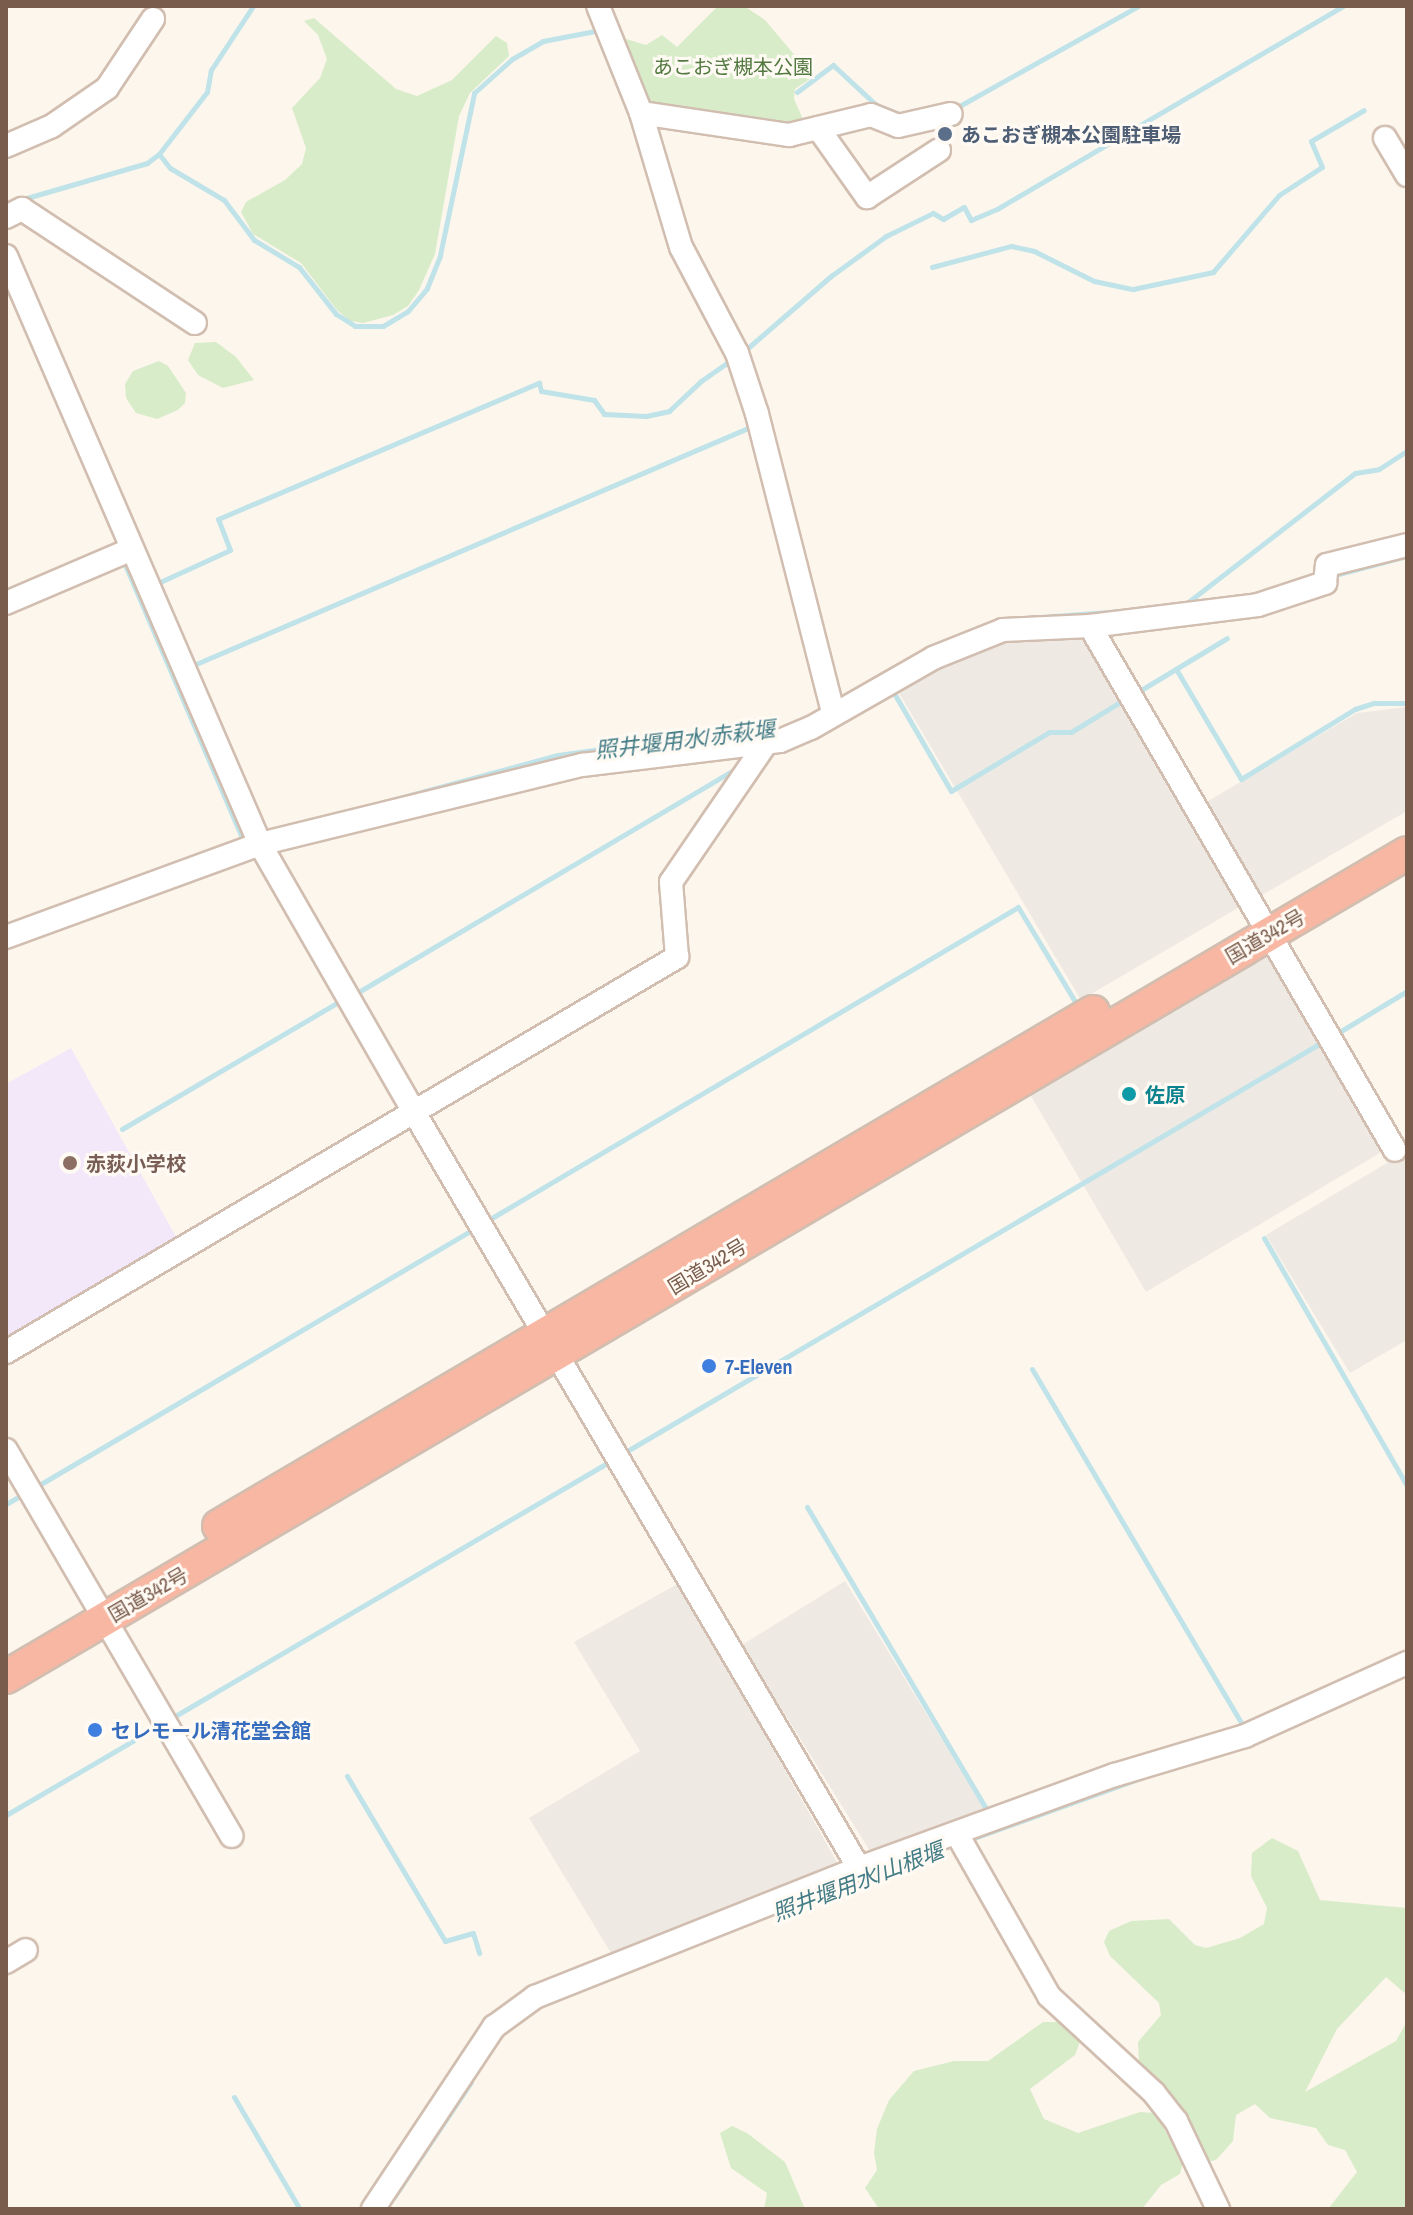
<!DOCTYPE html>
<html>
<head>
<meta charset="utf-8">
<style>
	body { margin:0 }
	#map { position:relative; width:1413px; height:2215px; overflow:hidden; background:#fdf6ec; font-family:"Archivo Narrow","Noto Sans JP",sans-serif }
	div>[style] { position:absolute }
	.industrial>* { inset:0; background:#efe9e4 }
	.education>* { inset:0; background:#f3e8fa }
	.green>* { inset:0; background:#d8ecc9 }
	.stream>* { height:5px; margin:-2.5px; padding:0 2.5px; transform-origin:2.5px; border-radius:2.5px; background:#bfe3e8 }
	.roads { filter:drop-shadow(2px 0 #d1beb0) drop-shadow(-2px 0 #d1beb0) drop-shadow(0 2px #d1beb0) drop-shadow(0 -2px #d1beb0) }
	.minor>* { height:22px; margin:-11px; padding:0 11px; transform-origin:11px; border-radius:11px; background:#fff }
	.highway>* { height:32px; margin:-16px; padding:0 16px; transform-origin:16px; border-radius:16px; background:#f7b7a3 }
	.dots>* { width:22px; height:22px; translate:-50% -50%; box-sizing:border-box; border:4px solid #fffaf3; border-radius:50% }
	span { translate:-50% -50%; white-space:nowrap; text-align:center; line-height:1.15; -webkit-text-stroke:6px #fffaf3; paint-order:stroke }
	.park-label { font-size:20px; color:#537a41 }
	.service-label { font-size:20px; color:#4e5e75; font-weight:700 }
	.left { translate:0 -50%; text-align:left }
	.street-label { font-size:20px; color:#7a5c4d }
	.culture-label { font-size:20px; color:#0d838f; font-weight:700 }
	.education-label { font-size:20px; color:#785e54; font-weight:700 }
	.shop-label { font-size:20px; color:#366cbe; font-weight:700 }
	.water-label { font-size:22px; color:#437c86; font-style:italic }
	.frame { position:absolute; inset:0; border:8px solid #7a5c4d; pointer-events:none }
</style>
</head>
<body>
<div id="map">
	<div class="industrial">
		<i style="clip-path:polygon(1084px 635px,1243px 905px,1081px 1000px,896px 688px,939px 667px,1010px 640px)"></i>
		<i style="clip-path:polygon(1407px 707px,1407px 811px,1257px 898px,1200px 806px,1357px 713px)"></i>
		<i style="clip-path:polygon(1273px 954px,1385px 1150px,1146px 1292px,1028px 1091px)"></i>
		<i style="clip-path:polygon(1407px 1151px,1407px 1340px,1350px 1373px,1266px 1235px)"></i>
		<i style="clip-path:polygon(845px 1581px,984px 1808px,870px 1851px,742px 1645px)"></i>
		<i style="clip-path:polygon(679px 1583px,838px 1864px,614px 1958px,529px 1818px,640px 1751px,574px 1642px)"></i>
	</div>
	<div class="education">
		<i style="clip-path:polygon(71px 1048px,179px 1242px,6px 1342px,6px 1084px)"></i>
	</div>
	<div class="green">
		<i style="clip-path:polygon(718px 6px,744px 6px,765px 20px,813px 77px,795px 89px,794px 99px,807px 128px,651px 110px,626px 39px,646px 45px,662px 35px,677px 47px)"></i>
		<i style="clip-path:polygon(314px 18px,396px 89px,417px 96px,452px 80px,496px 36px,507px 43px,509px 56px,470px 93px,459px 116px,435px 254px,419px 290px,408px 306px,393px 315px,363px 323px,350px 321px,337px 310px,301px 263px,253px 234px,241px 212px,246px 202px,285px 180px,302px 164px,306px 148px,292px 108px,320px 78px,327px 59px,318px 35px,304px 21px)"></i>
		<i style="clip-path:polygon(216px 342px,236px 357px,254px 380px,223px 388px,198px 375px,188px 360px,195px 343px)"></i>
		<i style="clip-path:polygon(159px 361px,168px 366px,186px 393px,185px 403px,178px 410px,157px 419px,136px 413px,126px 398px,125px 384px,133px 371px)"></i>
		<i style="clip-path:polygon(1272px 1838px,1298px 1851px,1320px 1900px,1407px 1908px,1407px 1995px,1386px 1977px,1337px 2029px,1305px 2092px,1396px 2041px,1407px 2021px,1407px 2209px,1328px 2209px,1357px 2172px,1345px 2150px,1328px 2145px,1316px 2128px,1270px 2118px,1255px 2104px,1236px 2115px,1233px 2141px,1216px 2160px,1201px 2163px,1139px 2065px,1138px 2042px,1161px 2015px,1159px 2003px,1110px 1956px,1104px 1942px,1109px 1931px,1131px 1921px,1169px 1919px,1195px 1945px,1206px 1948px,1240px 1938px,1264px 1924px,1267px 1908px,1251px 1876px,1252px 1853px)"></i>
		<i style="clip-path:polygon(1043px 2022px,1060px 2022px,1081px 2039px,1075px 2055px,1030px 2089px,1044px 2119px,1078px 2133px,1140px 2112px,1155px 2113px,1183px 2162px,1180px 2174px,1161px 2185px,1142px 2209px,879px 2209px,865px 2188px,877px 2170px,874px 2153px,877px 2129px,889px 2100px,914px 2071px,954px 2061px,988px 2061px)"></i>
		<i style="clip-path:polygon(732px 2126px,747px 2133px,785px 2162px,805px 2209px,764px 2209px,767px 2193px,731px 2168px,720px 2133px)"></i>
	</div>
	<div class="stream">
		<i style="left:797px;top:92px;width:45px;rotate:-36.9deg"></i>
		<i style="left:833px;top:65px;width:59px;rotate:42.9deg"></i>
		<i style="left:876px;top:105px;width:31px;rotate:21deg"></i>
		<i style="left:954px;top:109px;width:211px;rotate:-29.2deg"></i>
		<i style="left:159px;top:154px;width:18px;rotate:52deg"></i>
		<i style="left:170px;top:168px;width:63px;rotate:30.7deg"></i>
		<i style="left:224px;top:200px;width:50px;rotate:53.1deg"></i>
		<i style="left:254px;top:240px;width:52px;rotate:31deg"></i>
		<i style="left:299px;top:267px;width:60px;rotate:51.8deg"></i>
		<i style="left:336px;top:314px;width:22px;rotate:32deg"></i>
		<i style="left:355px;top:326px;width:28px"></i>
		<i style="left:383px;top:326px;width:29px;rotate:-31deg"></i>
		<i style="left:408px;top:311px;width:30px;rotate:-50deg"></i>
		<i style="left:427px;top:288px;width:35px;rotate:-68deg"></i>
		<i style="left:440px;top:255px;width:166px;rotate:-78.1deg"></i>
		<i style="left:474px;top:93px;width:51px;rotate:-41.8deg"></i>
		<i style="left:512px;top:59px;width:36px;rotate:-30deg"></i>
		<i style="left:543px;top:41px;width:53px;rotate:-10.9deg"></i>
		<i style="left:6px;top:204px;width:147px;rotate:-16.2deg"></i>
		<i style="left:147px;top:163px;width:15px;rotate:-37deg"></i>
		<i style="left:159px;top:154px;width:78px;rotate:-52.3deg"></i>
		<i style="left:207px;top:92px;width:22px;rotate:-80deg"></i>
		<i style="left:211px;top:70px;width:77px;rotate:-56.7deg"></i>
		<i style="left:932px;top:267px;width:82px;rotate:-14.9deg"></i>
		<i style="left:1011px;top:246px;width:24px;rotate:12deg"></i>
		<i style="left:1034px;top:251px;width:67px;rotate:26.6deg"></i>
		<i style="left:1094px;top:281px;width:40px;rotate:12deg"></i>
		<i style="left:1133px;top:289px;width:82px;rotate:-12deg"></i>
		<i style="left:1213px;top:272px;width:101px;rotate:-49.4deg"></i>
		<i style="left:1279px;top:195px;width:51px;rotate:-33.1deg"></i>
		<i style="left:1322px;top:167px;width:28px;rotate:-113deg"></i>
		<i style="left:1311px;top:141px;width:61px;rotate:-30.3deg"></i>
		<i style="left:742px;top:353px;width:118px;rotate:-40.9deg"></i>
		<i style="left:831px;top:276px;width:68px;rotate:-36deg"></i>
		<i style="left:886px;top:236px;width:52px;rotate:-26.1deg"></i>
		<i style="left:933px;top:213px;width:12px;rotate:31deg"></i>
		<i style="left:943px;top:219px;width:24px;rotate:-30deg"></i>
		<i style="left:964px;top:207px;width:15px;rotate:62deg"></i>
		<i style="left:971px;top:220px;width:28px;rotate:-23deg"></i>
		<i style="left:997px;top:209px;width:401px;rotate:-30.4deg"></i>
		<i style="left:123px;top:560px;width:305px;rotate:66.8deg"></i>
		<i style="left:1331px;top:576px;width:79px;rotate:-14.7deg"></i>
		<i style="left:160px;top:582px;width:77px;rotate:-24.6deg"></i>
		<i style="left:230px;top:550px;width:33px;rotate:-111deg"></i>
		<i style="left:218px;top:519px;width:349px;rotate:-23deg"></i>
		<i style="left:539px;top:383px;width:8px;rotate:76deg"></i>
		<i style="left:541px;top:391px;width:54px;rotate:9.6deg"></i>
		<i style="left:594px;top:400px;width:17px;rotate:54deg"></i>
		<i style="left:604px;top:414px;width:42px;rotate:2.7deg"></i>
		<i style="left:646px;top:416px;width:24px;rotate:-12deg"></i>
		<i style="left:669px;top:411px;width:44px;rotate:-43.2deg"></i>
		<i style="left:701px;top:381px;width:40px;rotate:-34.9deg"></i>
		<i style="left:1183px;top:606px;width:217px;rotate:-37.7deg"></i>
		<i style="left:1355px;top:473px;width:24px;rotate:-9deg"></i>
		<i style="left:1379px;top:469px;width:33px;rotate:-33deg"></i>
		<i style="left:1011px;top:619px;width:125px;rotate:-4.1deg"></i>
		<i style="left:196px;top:664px;width:600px;rotate:-23.15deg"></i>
		<i style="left:1176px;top:669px;width:128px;rotate:59.4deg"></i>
		<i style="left:1241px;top:779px;width:134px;rotate:-31.6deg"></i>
		<i style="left:1355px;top:709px;width:20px;rotate:-18deg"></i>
		<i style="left:1374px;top:703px;width:33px"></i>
		<i style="left:891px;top:688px;width:119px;rotate:59.8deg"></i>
		<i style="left:951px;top:791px;width:114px;rotate:-31deg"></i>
		<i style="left:1049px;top:732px;width:22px"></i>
		<i style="left:1071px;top:732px;width:66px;rotate:-31.3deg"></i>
		<i style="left:1136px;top:693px;width:106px;rotate:-31.1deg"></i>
		<i style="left:381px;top:803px;width:183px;rotate:-15.2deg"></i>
		<i style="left:558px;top:755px;width:94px;rotate:-8deg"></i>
		<i style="left:651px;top:742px;width:129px;rotate:-5.4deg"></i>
		<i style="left:355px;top:994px;width:446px;rotate:-30.6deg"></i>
		<i style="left:1336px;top:1034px;width:83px;rotate:-31.2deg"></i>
		<i style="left:122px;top:1129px;width:255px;rotate:-30.4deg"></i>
		<i style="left:485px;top:1222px;width:619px;rotate:-30.58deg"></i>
		<i style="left:1018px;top:907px;width:112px;rotate:58.9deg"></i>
		<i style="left:1264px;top:1238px;width:286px;rotate:60deg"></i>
		<i style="left:1032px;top:1369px;width:415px;rotate:59.4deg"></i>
		<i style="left:622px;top:1454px;width:814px;rotate:-30.47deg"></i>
		<i style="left:34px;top:1488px;width:514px;rotate:-30.51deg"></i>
		<i style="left:6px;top:1504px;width:22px;rotate:-30deg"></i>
		<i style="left:807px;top:1507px;width:355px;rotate:59.3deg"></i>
		<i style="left:170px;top:1719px;width:515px;rotate:-30.35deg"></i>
		<i style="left:347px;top:1776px;width:192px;rotate:59.3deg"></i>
		<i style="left:445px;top:1941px;width:29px;rotate:-16deg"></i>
		<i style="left:473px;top:1933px;width:21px;rotate:73deg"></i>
		<i style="left:6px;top:1815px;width:181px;rotate:-30.3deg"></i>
		<i style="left:966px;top:1841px;width:186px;rotate:-19.8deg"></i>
		<i style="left:234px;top:2097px;width:129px;rotate:59.6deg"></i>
		<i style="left:394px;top:2197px;width:138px;rotate:-56.2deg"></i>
	</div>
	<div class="roads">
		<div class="minor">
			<i style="left:598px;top:6px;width:115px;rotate:68.1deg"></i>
			<i style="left:641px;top:113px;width:140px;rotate:73.4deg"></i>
			<i style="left:681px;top:247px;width:120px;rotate:62.2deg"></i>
			<i style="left:737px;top:353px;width:64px;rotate:71.8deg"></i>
			<i style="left:757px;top:414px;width:309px;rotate:75.7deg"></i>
			<i style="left:641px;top:113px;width:150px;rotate:8.5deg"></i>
			<i style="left:789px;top:135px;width:84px;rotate:-13.7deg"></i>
			<i style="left:871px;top:115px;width:29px;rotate:22deg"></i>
			<i style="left:898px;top:126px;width:54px;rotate:-12.8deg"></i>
			<i style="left:818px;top:128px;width:85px;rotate:54.6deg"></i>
			<i style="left:867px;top:197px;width:86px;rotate:-33.1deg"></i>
			<i style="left:1385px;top:138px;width:43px;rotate:59.3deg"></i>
			<i style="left:6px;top:146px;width:50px;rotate:-23.5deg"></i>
			<i style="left:52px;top:126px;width:67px;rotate:-34.6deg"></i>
			<i style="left:107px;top:88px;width:83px;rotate:-56.3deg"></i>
			<i style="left:6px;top:217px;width:18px;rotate:-27deg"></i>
			<i style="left:22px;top:209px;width:207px;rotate:33.4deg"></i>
			<i style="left:6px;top:256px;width:641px;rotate:66.64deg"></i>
			<i style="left:260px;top:844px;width:309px;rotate:60.1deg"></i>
			<i style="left:414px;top:1112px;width:877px;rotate:59.52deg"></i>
			<i style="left:6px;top:603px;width:137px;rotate:-23.2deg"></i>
			<i style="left:1090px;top:626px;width:606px;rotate:59.8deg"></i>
			<i style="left:6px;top:937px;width:270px;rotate:-20.1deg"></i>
			<i style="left:260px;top:844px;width:332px;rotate:-13.8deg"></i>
			<i style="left:582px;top:765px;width:199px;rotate:-6.9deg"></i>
			<i style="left:780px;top:741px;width:34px;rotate:-23deg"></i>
			<i style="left:811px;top:728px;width:141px;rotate:-29.8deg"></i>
			<i style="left:933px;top:658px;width:75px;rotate:-21.8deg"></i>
			<i style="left:1003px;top:630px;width:87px;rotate:-2.6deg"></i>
			<i style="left:1090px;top:626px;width:169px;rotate:-7.1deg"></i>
			<i style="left:1258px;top:605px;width:71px;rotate:-18.2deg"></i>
			<i style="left:1325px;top:583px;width:18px;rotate:-84deg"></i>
			<i style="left:1327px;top:565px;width:82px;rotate:-14deg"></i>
			<i style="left:6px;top:1352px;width:779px;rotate:-30.48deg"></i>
			<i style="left:677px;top:957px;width:75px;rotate:-94.6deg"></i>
			<i style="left:671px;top:882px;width:170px;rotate:-55.6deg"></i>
			<i style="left:6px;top:1450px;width:447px;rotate:59.7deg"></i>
			<i style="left:957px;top:1834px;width:186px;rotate:60.4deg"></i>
			<i style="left:1049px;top:1996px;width:143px;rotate:42.7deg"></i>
			<i style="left:1154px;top:2093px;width:36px;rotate:52deg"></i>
			<i style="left:1176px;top:2121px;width:98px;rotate:64.5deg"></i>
			<i style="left:6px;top:1962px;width:23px;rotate:-31deg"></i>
			<i style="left:373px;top:2209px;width:219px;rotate:-56.4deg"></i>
			<i style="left:494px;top:2027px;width:51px;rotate:-36.2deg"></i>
			<i style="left:535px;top:1997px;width:349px;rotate:-21.7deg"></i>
			<i style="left:859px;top:1868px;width:272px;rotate:-20deg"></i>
			<i style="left:1115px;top:1775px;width:136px;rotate:-16.7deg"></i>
			<i style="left:1245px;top:1736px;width:178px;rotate:-24.3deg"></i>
		</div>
		<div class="highway">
			<i style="left:219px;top:1526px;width:1014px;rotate:-30.46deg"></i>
			<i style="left:6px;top:1677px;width:1625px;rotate:-30.46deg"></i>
		</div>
	</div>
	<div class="dots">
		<i style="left:945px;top:134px;background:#5c6f8a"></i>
		<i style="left:1129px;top:1094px;background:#0f9aa8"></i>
		<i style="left:70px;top:1163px;background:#8d6e63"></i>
		<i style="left:709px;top:1366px;background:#3f7fe0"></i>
		<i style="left:95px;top:1730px;background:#3f7fe0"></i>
	</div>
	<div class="park-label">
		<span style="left:733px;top:66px">あこおぎ槻本公園</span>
	</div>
	<div class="service-label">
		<span class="left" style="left:961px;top:134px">あこおぎ槻本公園駐車場</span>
	</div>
	<div class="street-label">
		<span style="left:1265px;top:936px;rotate:-30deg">国道342号</span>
		<span style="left:707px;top:1266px;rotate:-31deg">国道342号</span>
		<span style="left:148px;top:1594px;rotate:-30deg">国道342号</span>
	</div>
	<div class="culture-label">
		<span class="left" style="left:1145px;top:1094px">佐原</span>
	</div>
	<div class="education-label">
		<span class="left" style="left:86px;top:1163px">赤荻小学校</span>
	</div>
	<div class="shop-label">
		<span class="left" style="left:725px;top:1366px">7-Eleven</span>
		<span class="left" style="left:111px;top:1730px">セレモール清花堂会館</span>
	</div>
	<div class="water-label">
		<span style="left:685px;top:740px;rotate:-7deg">照井堰用水/赤萩堰</span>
		<span style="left:858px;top:1882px;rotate:-21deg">照井堰用水/山根堰</span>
	</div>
	<div class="frame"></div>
</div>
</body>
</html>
